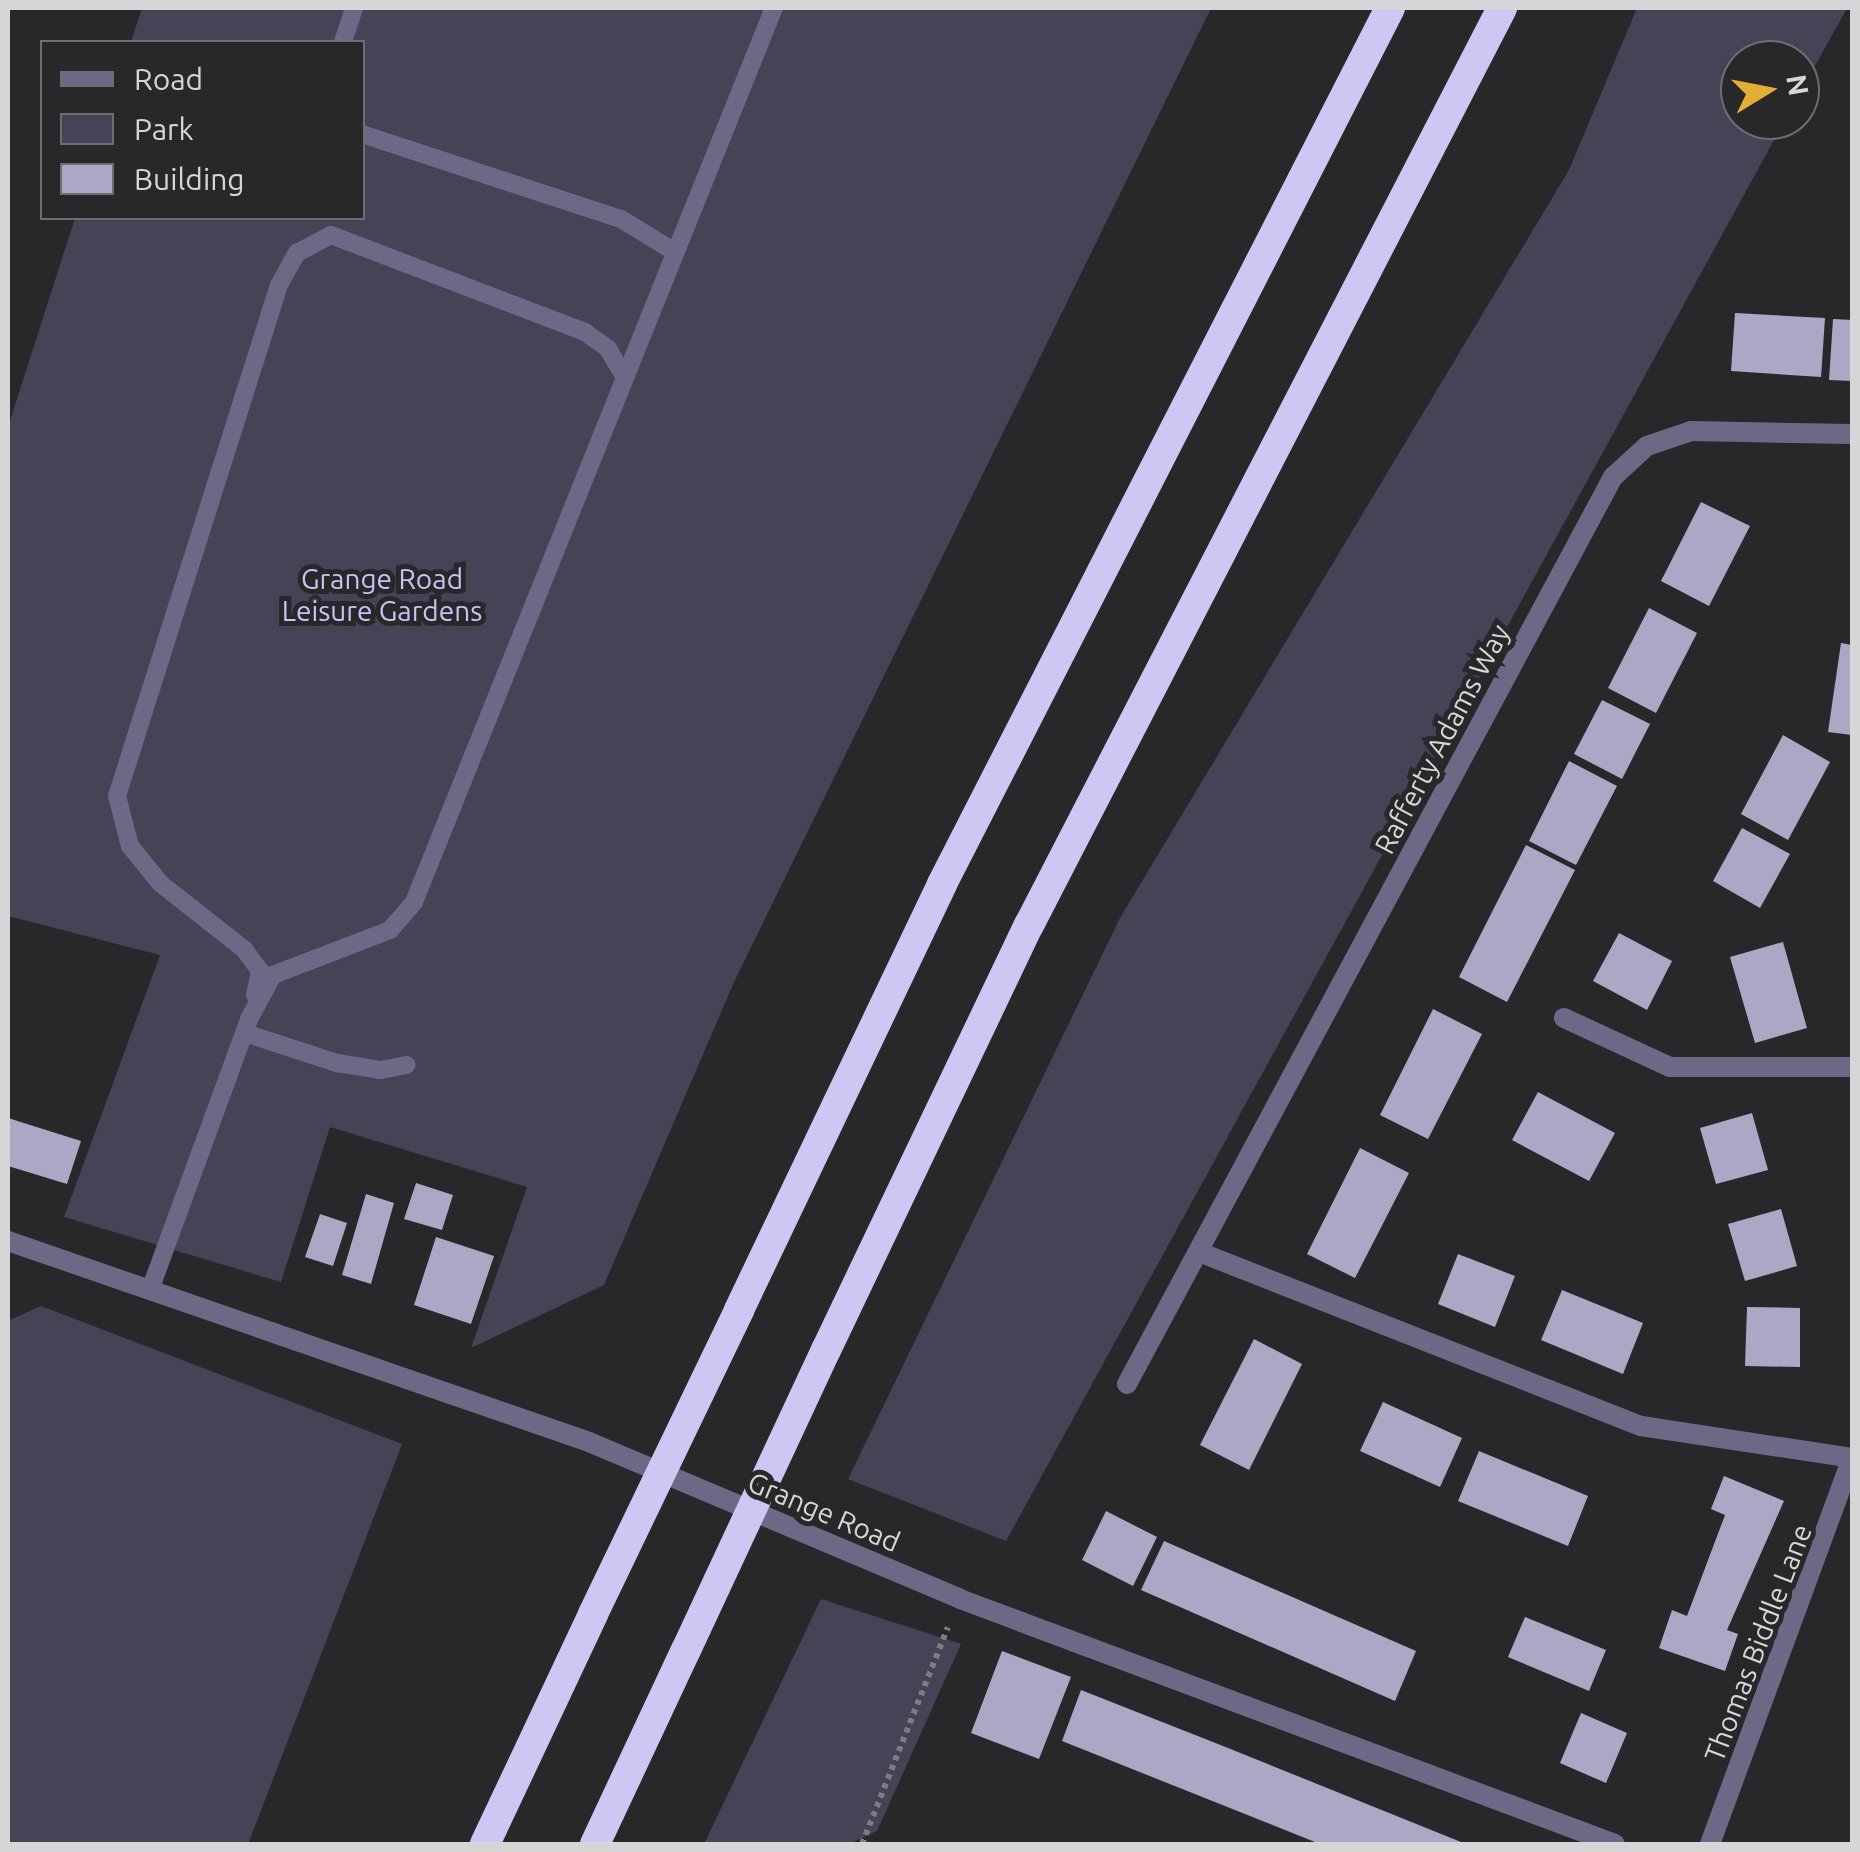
<!DOCTYPE html>
<html>
<head>
<meta charset="utf-8">
<style>
	body { margin:0 }
	#map { position:relative; width:1860px; height:1852px; overflow:hidden; background:#28282b; font-family:Ubuntu,sans-serif }
	div>[style] { position:absolute }
	.green>* { inset:0; background:#474357 }
	.building>* { inset:0; background:#aca7c5 }
	.path>* { height:6px; margin-top:-3px; transform-origin:0; background:repeating-linear-gradient(90deg,#7d7d80 0 5px,transparent 0 10px) }
	.lane>* { height:18px; margin:-9px; padding:0 9px; transform-origin:9px; border-radius:9px; background:#6e6886 }
	.street>* { height:20px; margin:-10px; padding:0 10px; transform-origin:10px; border-radius:10px; background:#6e6886 }
	.highway>* { height:30px; margin:-15px; padding:0 15px; transform-origin:15px; border-radius:15px; background:#cfc7f3 }
	.highway-bridge>* { height:30px; margin:-15px; padding:0 15px; transform-origin:15px; border-radius:15px; background:#cfc7f3 }
	span { translate:-50% -50%; white-space:nowrap; text-align:center; line-height:1.15; -webkit-text-stroke:10px #28282b; paint-order:stroke }
	.park-label { font-size:28px; color:#cac1f5 }
	.street-label { font-size:28px; color:#d6d5d8 }
	.frame { position:absolute; inset:0; border:10px solid #d6d5d8; pointer-events:none }
	.legend { position:absolute; left:40px; top:40px; width:325px; height:180px; box-sizing:border-box; background:#28282b; border:2px solid #6e6d70; margin:0; padding:12px 18px; list-style:none; font-size:30px; color:#d6d5d8 }
	.legend li { display:flex; align-items:center; gap:20px; height:50px }
	.legend b { width:50px; border:2px solid #6e6d70 }
	.north { position:absolute; left:1720px; top:40px; width:100px; height:100px; box-sizing:border-box; background:#28282b; border:2px solid #6e6d70; border-radius:50%; rotate:80deg; font-size:28px; font-weight:700; line-height:40px; text-align:center; color:#d6d5d8 }
	.north::after { content:''; display:block; margin:auto; width:35px; height:45px; background:#e3ae35; clip-path:polygon(50% 0,100% 100%,50% 72%,0 100%) }
</style>
</head>
<body>
<div id="map">
	<div class="green">
		<i style="clip-path:polygon(142px 8px,1211px 8px,734px 982px,604px 1285px,471px 1348px,527px 1187px,330px 1127px,281px 1282px,64px 1217px,160px 955px,8px 916px,8px 427px,75px 218px,362px 218px,362px 42px,131px 42px)"></i>
		<i style="clip-path:polygon(1637px 8px,1847px 8px,1800px 93px,1800px 60px,1740px 60px,1740px 120px,1785px 120px,1006px 1541px,848px 1479px,1120px 918px,1569px 170px)"></i>
		<i style="clip-path:polygon(41px 1306px,402px 1444px,248px 1844px,8px 1844px,8px 1321px)"></i>
		<i style="clip-path:polygon(821px 1599px,961px 1644px,877px 1831px,849px 1844px,704px 1844px)"></i>
	</div>
	<div class="building">
		<i style="clip-path:polygon(1735px 313px,1825px 318px,1821px 377px,1731px 371px)"></i>
		<i style="clip-path:polygon(1833px 319px,1852px 320px,1852px 381px,1829px 380px)"></i>
		<i style="clip-path:polygon(1701px 502px,1750px 526px,1709px 606px,1661px 581px)"></i>
		<i style="clip-path:polygon(1649px 608px,1697px 633px,1656px 713px,1608px 688px)"></i>
		<i style="clip-path:polygon(1841px 643px,1852px 645px,1852px 735px,1828px 732px)"></i>
		<i style="clip-path:polygon(1602px 700px,1650px 724px,1622px 779px,1574px 754px)"></i>
		<i style="clip-path:polygon(1783px 735px,1830px 762px,1788px 840px,1741px 814px)"></i>
		<i style="clip-path:polygon(1569px 761px,1617px 786px,1576px 865px,1529px 841px)"></i>
		<i style="clip-path:polygon(1742px 828px,1790px 854px,1760px 908px,1713px 881px)"></i>
		<i style="clip-path:polygon(1526px 845px,1575px 870px,1507px 1002px,1459px 977px)"></i>
		<i style="clip-path:polygon(1619px 933px,1672px 961px,1647px 1010px,1593px 981px)"></i>
		<i style="clip-path:polygon(1783px 942px,1807px 1028px,1755px 1043px,1730px 957px)"></i>
		<i style="clip-path:polygon(1433px 1009px,1482px 1034px,1428px 1139px,1380px 1115px)"></i>
		<i style="clip-path:polygon(1538px 1092px,1615px 1133px,1589px 1181px,1512px 1140px)"></i>
		<i style="clip-path:polygon(1752px 1113px,1768px 1170px,1716px 1184px,1700px 1128px)"></i>
		<i style="clip-path:polygon(8px 1118px,81px 1141px,67px 1184px,8px 1166px)"></i>
		<i style="clip-path:polygon(1360px 1148px,1409px 1173px,1355px 1278px,1307px 1254px)"></i>
		<i style="clip-path:polygon(416px 1183px,453px 1195px,442px 1230px,404px 1219px)"></i>
		<i style="clip-path:polygon(366px 1194px,394px 1203px,371px 1284px,342px 1275px)"></i>
		<i style="clip-path:polygon(1781px 1209px,1797px 1266px,1745px 1281px,1728px 1224px)"></i>
		<i style="clip-path:polygon(320px 1214px,347px 1223px,333px 1266px,305px 1257px)"></i>
		<i style="clip-path:polygon(436px 1237px,494px 1256px,471px 1324px,414px 1305px)"></i>
		<i style="clip-path:polygon(1458px 1254px,1515px 1276px,1495px 1327px,1438px 1304px)"></i>
		<i style="clip-path:polygon(1562px 1290px,1643px 1323px,1623px 1374px,1541px 1340px)"></i>
		<i style="clip-path:polygon(1747px 1307px,1800px 1308px,1800px 1367px,1745px 1366px)"></i>
		<i style="clip-path:polygon(1254px 1339px,1302px 1364px,1249px 1470px,1200px 1445px)"></i>
		<i style="clip-path:polygon(1383px 1402px,1462px 1438px,1440px 1487px,1360px 1451px)"></i>
		<i style="clip-path:polygon(1479px 1451px,1588px 1496px,1568px 1546px,1458px 1501px)"></i>
		<i style="clip-path:polygon(1724px 1476px,1784px 1501px,1727px 1630px,1738px 1634px,1725px 1671px,1659px 1648px,1672px 1610px,1687px 1616px,1725px 1515px,1711px 1509px)"></i>
		<i style="clip-path:polygon(1106px 1511px,1157px 1537px,1133px 1586px,1082px 1560px)"></i>
		<i style="clip-path:polygon(1164px 1541px,1416px 1651px,1395px 1701px,1141px 1590px)"></i>
		<i style="clip-path:polygon(1525px 1617px,1606px 1650px,1589px 1691px,1508px 1657px)"></i>
		<i style="clip-path:polygon(1002px 1651px,1071px 1677px,1039px 1759px,971px 1733px)"></i>
		<i style="clip-path:polygon(1081px 1690px,1218px 1744px,1466px 1844px,1320px 1844px,1062px 1741px)"></i>
		<i style="clip-path:polygon(1581px 1713px,1627px 1733px,1606px 1783px,1560px 1763px)"></i>
	</div>
	<div class="path">
		<i style="left:862px;top:1844px;width:233px;rotate:-68.4deg"></i>
	</div>
	<div class="lane">
		<i style="left:343px;top:42px;width:36px;rotate:-72deg"></i>
		<i style="left:362px;top:134px;width:273px;rotate:18.2deg"></i>
		<i style="left:621px;top:219px;width:63px;rotate:31.4deg"></i>
		<i style="left:255px;top:995px;width:25px;rotate:-78deg"></i>
		<i style="left:260px;top:971px;width:26px;rotate:-126deg"></i>
		<i style="left:245px;top:950px;width:108px;rotate:-141.8deg"></i>
		<i style="left:160px;top:883px;width:48px;rotate:-129deg"></i>
		<i style="left:130px;top:846px;width:52px;rotate:-104.6deg"></i>
		<i style="left:117px;top:796px;width:536px;rotate:-72.41deg"></i>
		<i style="left:279px;top:285px;width:37px;rotate:-61deg"></i>
		<i style="left:297px;top:253px;width:38px;rotate:-28deg"></i>
		<i style="left:331px;top:235px;width:272px;rotate:20.9deg"></i>
		<i style="left:585px;top:332px;width:29px;rotate:36deg"></i>
		<i style="left:608px;top:349px;width:33px;rotate:59deg"></i>
		<i style="left:245px;top:1033px;width:97px;rotate:18.1deg"></i>
		<i style="left:337px;top:1063px;width:45px;rotate:9deg"></i>
		<i style="left:381px;top:1070px;width:26px;rotate:-11deg"></i>
		<i style="left:150px;top:1290px;width:289px;rotate:-69.9deg"></i>
		<i style="left:249px;top:1019px;width:50px;rotate:-61.4deg"></i>
		<i style="left:273px;top:975px;width:125px;rotate:-21deg"></i>
		<i style="left:390px;top:930px;width:37px;rotate:-49deg"></i>
		<i style="left:414px;top:902px;width:964px;rotate:-68.07deg"></i>
	</div>
	<div class="street">
		<i style="left:1564px;top:1018px;width:117px;rotate:24.8deg"></i>
		<i style="left:1670px;top:1067px;width:182px"></i>
		<i style="left:8px;top:1241px;width:615px;rotate:19.08deg"></i>
		<i style="left:589px;top:1442px;width:403px;rotate:22.9deg"></i>
		<i style="left:960px;top:1599px;width:699px;rotate:20.51deg"></i>
		<i style="left:1199px;top:1252px;width:475px;rotate:21.5deg"></i>
		<i style="left:1641px;top:1426px;width:213px;rotate:8.6deg"></i>
		<i style="left:1127px;top:1384px;width:1029px;rotate:-61.82deg"></i>
		<i style="left:1613px;top:477px;width:46px;rotate:-42.4deg"></i>
		<i style="left:1647px;top:446px;width:46px;rotate:-18.8deg"></i>
		<i style="left:1691px;top:431px;width:161px;rotate:1.1deg"></i>
		<i style="left:1710px;top:1844px;width:410px;rotate:-69.8deg"></i>
	</div>
	<div class="highway">
		<i style="left:739px;top:1310px;width:472px;rotate:-64.5deg"></i>
		<i style="left:942px;top:884px;width:984px;rotate:-62.91deg"></i>
		<i style="left:826px;top:1350px;width:471px;rotate:-64.5deg"></i>
		<i style="left:1029px;top:925px;width:1032px;rotate:-62.71deg"></i>
		<i style="left:485px;top:1844px;width:254px;rotate:-64.8deg"></i>
		<i style="left:595px;top:1844px;width:214px;rotate:-64.9deg"></i>
	</div>
	<div class="highway-bridge">
		<i style="left:593px;top:1614px;width:337px;rotate:-64.3deg"></i>
		<i style="left:686px;top:1650px;width:331px;rotate:-65deg"></i>
	</div>
	<div class="park-label">
		<span style="left:382px;top:595px">Grange Road<br>Leisure Gardens</span>
	</div>
	<div class="street-label">
		<span style="left:1442px;top:739px;rotate:-62deg">Rafferty Adams Way</span>
		<span style="left:824px;top:1512px;rotate:23deg">Grange Road</span>
		<span style="left:1758px;top:1643px;rotate:-69deg">Thomas Biddle Lane</span>
	</div>
	<div class="frame"></div>
	<ul class="legend">
	<li><b style="height:12px;background:#6e6886"></b>Road</li>
	<li><b style="height:28px;background:#474357"></b>Park</li>
	<li><b style="height:28px;background:#aca7c5"></b>Building</li>
	</ul>
	<div class="north">N</div>
</div>
</body>
</html>
